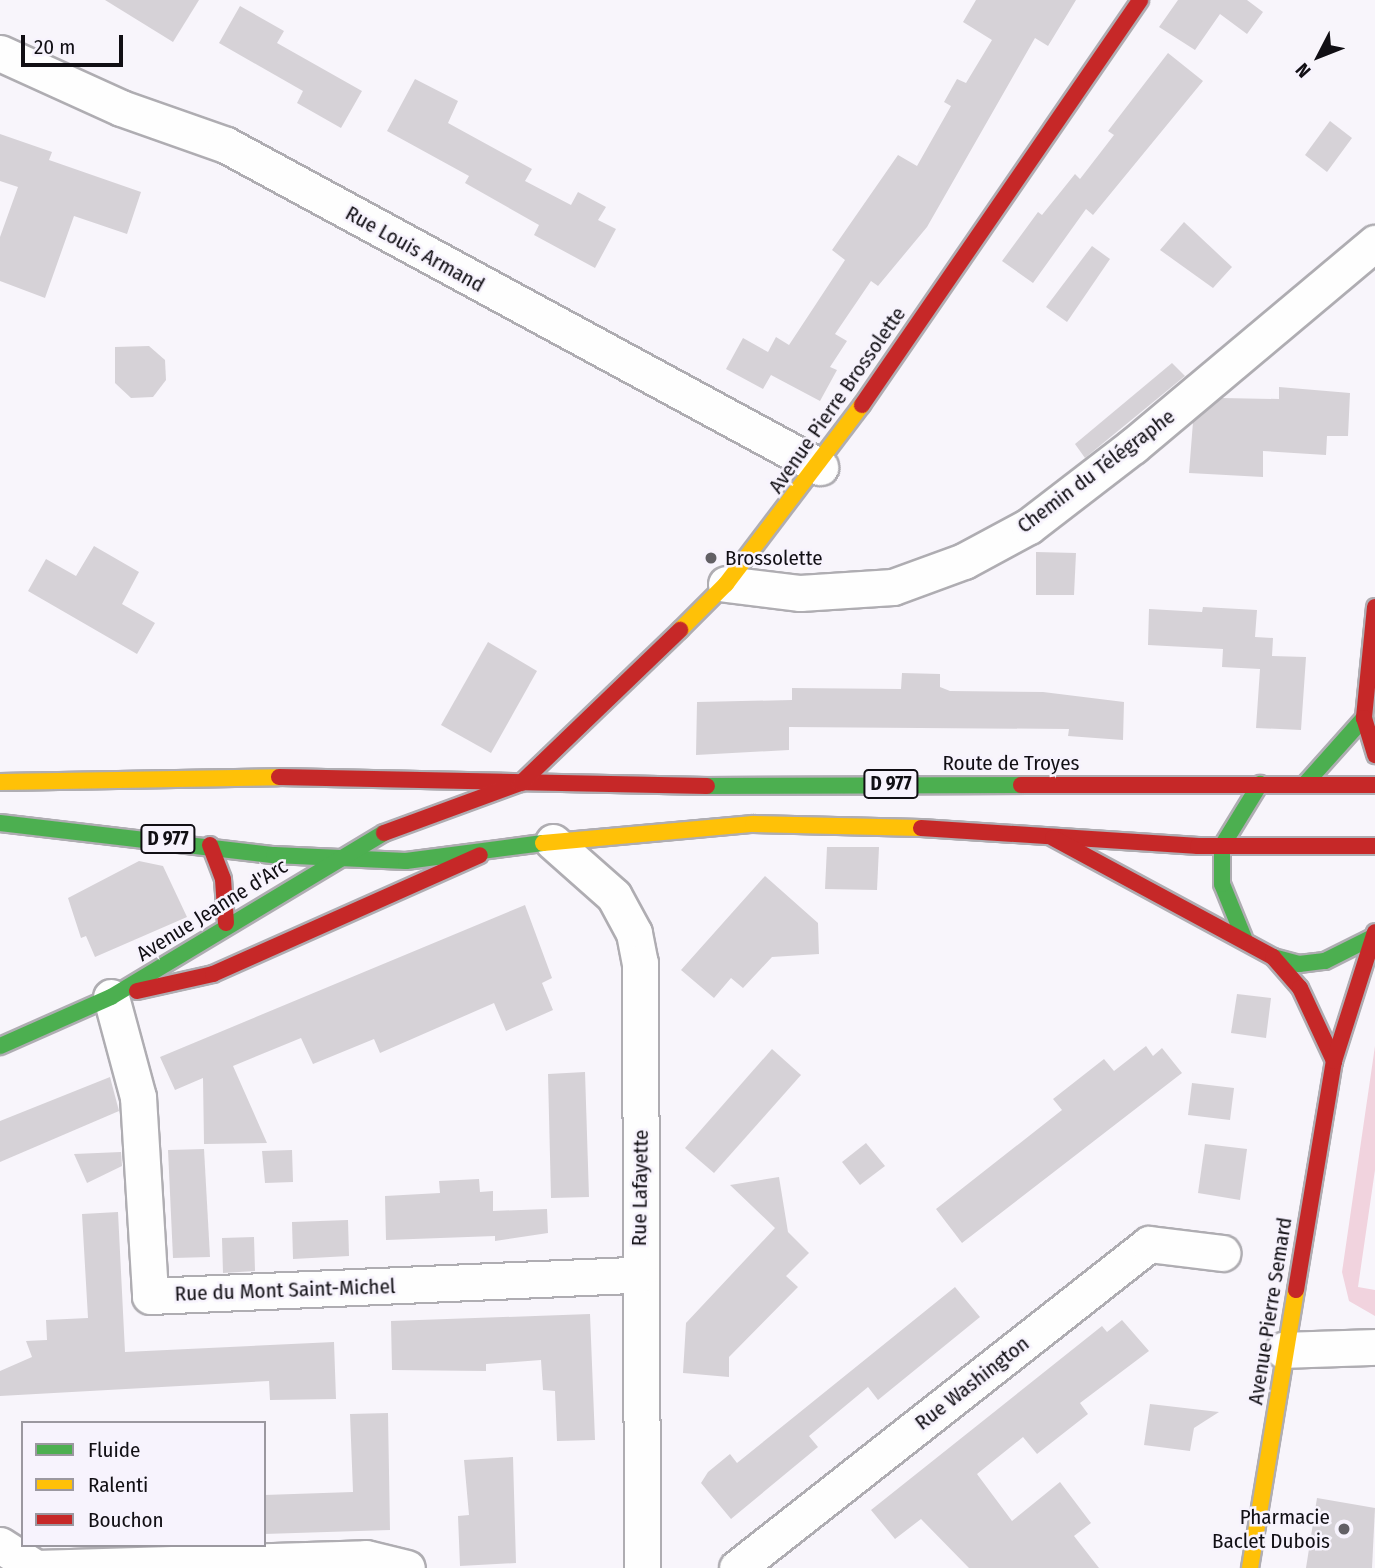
<!DOCTYPE html>
<html>
<head>
<meta charset="utf-8">
<style>
	body { margin:0 }
	#map { position:relative; width:1375px; height:1568px; overflow:hidden; background:#f8f5fb; font-family:"Fira Sans Condensed",sans-serif }
	div>[style] { position:absolute }
	.green>* { inset:0; background:#f1d3de }
	.building>* { inset:0; background:#d6d2d7 }
	.roads { filter:drop-shadow(2px 0 #afadb2) drop-shadow(-2px 0 #afadb2) drop-shadow(0 2px #afadb2) drop-shadow(0 -2px #afadb2) }
	.street>* { height:35px; margin:-17.5px; padding:0 17.5px; transform-origin:17.5px; border-radius:17.5px; background:#fefefe }
	.fast>* { height:16px; margin:-8px; padding:0 8px; transform-origin:8px; border-radius:8px; background:#4caf50 }
	.slow>* { height:16px; margin:-8px; padding:0 8px; transform-origin:8px; border-radius:8px; background:#ffc107 }
	.jam>* { height:16px; margin:-8px; padding:0 8px; transform-origin:8px; border-radius:8px; background:#c62828 }
	.dots>* { width:19px; height:19px; translate:-50% -50%; box-sizing:border-box; border:4px solid #f7f3fd; border-radius:50% }
	span { translate:-50% -50%; white-space:nowrap; text-align:center; line-height:1.15; -webkit-text-stroke:5px #f7f3fd; paint-order:stroke }
	.shield-label span { padding:2px 5px; background:#f7f3fd; border:2px solid; border-radius:5px; -webkit-text-stroke-width:0 }
	.shield-label { font-size:19px; color:#110f14; font-weight:700 }
	.street-label { font-size:21px; color:#110f14 }
	.poi-label { font-size:21px; color:#110f14 }
	.left { translate:0 -50%; text-align:left }
	.right { translate:-100% -50%; text-align:right }
	.legend { position:absolute; left:21px; top:1421px; width:245px; height:126px; box-sizing:border-box; background:#f7f3fd; border:2px solid #9b98a0; margin:0; padding:9px 12px; list-style:none; font-size:21px; color:#110f14 }
	.legend li { display:flex; align-items:center; gap:14px; height:35px }
	.legend b { width:35px; border:2px solid #9b98a0 }
	.north { position:absolute; left:1284px; top:21px; width:70px; height:70px; -webkit-text-stroke:5px #f7f3fd; paint-order:stroke; rotate:228deg; font-size:19px; font-weight:700; line-height:28px; text-align:center; color:#110f14 }
	.north::after { content:''; display:block; margin:auto; width:24px; height:32px; background:#110f14; clip-path:polygon(50% 0,100% 100%,50% 72%,0 100%) }
	.scale { position:absolute; left:21px; top:35px; width:102px; height:32px; box-sizing:border-box; border:4px solid #110f14; border-top:0; padding-left:9px; font-size:21px; line-height:24px; white-space:nowrap; color:#110f14; -webkit-text-stroke:5px #f7f3fd; paint-order:stroke }
</style>
</head>
<body>
<div id="map">
	<div class="green">
		<i style="clip-path:polygon(1375px 1046px,1375px 1170px,1358px 1287px,1375px 1290px,1375px 1316px,1349px 1301px,1342px 1272px)"></i>
	</div>
	<div class="building">
		<i style="clip-path:polygon(105px 0,199px 0,173px 42px)"></i>
		<i style="clip-path:polygon(976px 0,1076px 0,1048px 46px,1035px 38px,927px 227px,878px 286px,871px 281px,835px 334px,847px 341px,830px 367px,837px 370px,820px 401px,771px 375px,763px 389px,726px 369px,743px 338px,768px 352px,776px 337px,789px 345px,845px 260px,832px 250px,898px 155px,917px 166px,951px 106px,944px 102px,957px 79px,966px 83px,992px 40px,963px 22px)"></i>
		<i style="clip-path:polygon(1178px 0,1247px 0,1263px 12px,1247px 34px,1220px 14px,1195px 50px,1159px 27px)"></i>
		<i style="clip-path:polygon(240px 6px,284px 31px,277px 43px,362px 91px,341px 128px,297px 103px,303px 91px,219px 43px)"></i>
		<i style="clip-path:polygon(1168px 53px,1203px 81px,1093px 215px,1086px 209px,1033px 283px,1002px 261px,1038px 212px,1042px 215px,1075px 174px,1080px 179px,1114px 135px,1108px 131px)"></i>
		<i style="clip-path:polygon(415px 79px,458px 101px,448px 123px,532px 169px,525px 181px,571px 205px,578px 192px,606px 207px,598px 220px,616px 229px,595px 268px,534px 235px,539px 225px,465px 183px,469px 176px,387px 131px)"></i>
		<i style="clip-path:polygon(1330px 121px,1352px 138px,1327px 172px,1305px 155px)"></i>
		<i style="clip-path:polygon(0 134px,52px 152px,49px 160px,141px 192px,127px 234px,74px 216px,45px 298px,0 281px,0 237px,18px 187px,0 181px)"></i>
		<i style="clip-path:polygon(1184px 222px,1232px 267px,1213px 288px,1160px 250px)"></i>
		<i style="clip-path:polygon(1092px 246px,1110px 259px,1067px 322px,1046px 307px)"></i>
		<i style="clip-path:polygon(149px 346px,165px 360px,166px 380px,153px 397px,131px 398px,115px 383px,115px 347px)"></i>
		<i style="clip-path:polygon(1172px 363px,1185px 376px,1085px 458px,1075px 444px)"></i>
		<i style="clip-path:polygon(1279px 387px,1350px 393px,1348px 436px,1327px 436px,1326px 455px,1263px 451px,1263px 477px,1189px 473px,1193px 422px,1222px 398px,1279px 399px)"></i>
		<i style="clip-path:polygon(94px 546px,139px 572px,122px 604px,155px 623px,137px 654px,28px 591px,46px 559px,76px 576px)"></i>
		<i style="clip-path:polygon(1036px 552px,1076px 553px,1074px 595px,1036px 595px)"></i>
		<i style="clip-path:polygon(1203px 607px,1257px 610px,1255px 637px,1273px 638px,1272px 656px,1306px 657px,1301px 730px,1256px 728px,1260px 669px,1222px 667px,1223px 649px,1148px 645px,1149px 609px,1202px 612px)"></i>
		<i style="clip-path:polygon(488px 642px,537px 671px,491px 753px,441px 725px)"></i>
		<i style="clip-path:polygon(902px 673px,940px 674px,940px 687px,950px 691px,1043px 692px,1124px 702px,1123px 740px,1068px 736px,1069px 729px,789px 727px,789px 750px,696px 755px,697px 702px,792px 700px,792px 688px,901px 689px)"></i>
		<i style="clip-path:polygon(827px 847px,879px 847px,877px 890px,825px 889px)"></i>
		<i style="clip-path:polygon(139px 861px,163px 866px,187px 917px,95px 957px,86px 936px,81px 938px,68px 898px)"></i>
		<i style="clip-path:polygon(765px 876px,818px 923px,819px 954px,772px 957px,743px 988px,731px 978px,714px 998px,681px 970px)"></i>
		<i style="clip-path:polygon(525px 905px,552px 978px,542px 983px,553px 1010px,506px 1031px,494px 1003px,380px 1053px,374px 1039px,313px 1064px,301px 1038px,233px 1066px,267px 1143px,204px 1144px,203px 1078px,175px 1090px,160px 1057px)"></i>
		<i style="clip-path:polygon(1237px 994px,1271px 998px,1266px 1038px,1231px 1033px)"></i>
		<i style="clip-path:polygon(1146px 1046px,1153px 1056px,1162px 1048px,1182px 1073px,962px 1243px,936px 1209px,1062px 1110px,1053px 1099px,1104px 1059px,1114px 1071px)"></i>
		<i style="clip-path:polygon(772px 1049px,801px 1075px,714px 1173px,685px 1148px)"></i>
		<i style="clip-path:polygon(585px 1072px,589px 1197px,551px 1198px,548px 1074px)"></i>
		<i style="clip-path:polygon(110px 1077px,119px 1111px,0 1162px,0 1121px)"></i>
		<i style="clip-path:polygon(1192px 1083px,1234px 1088px,1230px 1120px,1188px 1115px)"></i>
		<i style="clip-path:polygon(866px 1143px,885px 1166px,860px 1185px,842px 1162px)"></i>
		<i style="clip-path:polygon(1205px 1144px,1247px 1149px,1240px 1200px,1198px 1193px)"></i>
		<i style="clip-path:polygon(204px 1149px,210px 1257px,173px 1258px,168px 1150px)"></i>
		<i style="clip-path:polygon(292px 1150px,293px 1182px,265px 1183px,262px 1151px)"></i>
		<i style="clip-path:polygon(121px 1152px,122px 1166px,87px 1183px,74px 1154px)"></i>
		<i style="clip-path:polygon(779px 1177px,788px 1232px,809px 1253px,786px 1276px,798px 1287px,729px 1357px,729px 1377px,683px 1373px,686px 1323px,775px 1228px,730px 1185px)"></i>
		<i style="clip-path:polygon(479px 1179px,480px 1192px,493px 1191px,493px 1211px,547px 1209px,548px 1233px,495px 1241px,495px 1236px,386px 1240px,385px 1196px,440px 1193px,439px 1181px)"></i>
		<i style="clip-path:polygon(118px 1212px,125px 1352px,334px 1342px,336px 1399px,270px 1400px,269px 1381px,0 1396px,0 1371px,32px 1357px,26px 1341px,47px 1340px,46px 1320px,88px 1318px,82px 1214px)"></i>
		<i style="clip-path:polygon(348px 1220px,349px 1256px,293px 1259px,292px 1222px)"></i>
		<i style="clip-path:polygon(254px 1237px,255px 1271px,223px 1273px,222px 1238px)"></i>
		<i style="clip-path:polygon(955px 1287px,980px 1317px,878px 1400px,868px 1387px,809px 1436px,818px 1447px,731px 1519px,701px 1483px,708px 1472px,730px 1454px,737px 1463px)"></i>
		<i style="clip-path:polygon(590px 1314px,595px 1440px,557px 1441px,555px 1391px,543px 1390px,541px 1360px,486px 1364px,486px 1371px,392px 1370px,391px 1321px)"></i>
		<i style="clip-path:polygon(1122px 1320px,1149px 1351px,1080px 1403px,1088px 1414px,1037px 1454px,1023px 1437px,977px 1474px,1012px 1521px,1060px 1482px,1091px 1523px,1074px 1536px,1099px 1568px,969px 1568px,921px 1519px,895px 1539px,871px 1510px,1102px 1326px,1107px 1332px)"></i>
		<i style="clip-path:polygon(1150px 1404px,1219px 1412px,1194px 1428px,1190px 1451px,1144px 1445px)"></i>
		<i style="clip-path:polygon(388px 1413px,390px 1530px,264px 1534px,264px 1495px,353px 1492px,350px 1414px)"></i>
		<i style="clip-path:polygon(513px 1457px,516px 1563px,460px 1566px,458px 1516px,469px 1515px,464px 1460px)"></i>
		<i style="clip-path:polygon(1317px 1498px,1375px 1508px,1372px 1568px,1306px 1568px)"></i>
	</div>
	<div class="roads">
		<div class="street">
			<i style="left:0;top:53px;width:133px;rotate:24.4deg"></i>
			<i style="left:121px;top:108px;width:111px;rotate:19.4deg"></i>
			<i style="left:226px;top:145px;width:676px;rotate:28.46deg"></i>
			<i style="left:726px;top:584px;width:75px;rotate:6.9deg"></i>
			<i style="left:800px;top:593px;width:93px;rotate:-3.7deg"></i>
			<i style="left:893px;top:587px;width:76px;rotate:-20.1deg"></i>
			<i style="left:964px;top:561px;width:74px;rotate:-28.3deg"></i>
			<i style="left:1029px;top:526px;width:131px;rotate:-37.6deg"></i>
			<i style="left:1133px;top:446px;width:316px;rotate:-40deg"></i>
			<i style="left:553px;top:842px;width:81px;rotate:41.5deg"></i>
			<i style="left:614px;top:896px;width:42px;rotate:61.6deg"></i>
			<i style="left:634px;top:933px;width:31px;rotate:79deg"></i>
			<i style="left:640px;top:963px;width:605px;rotate:89.81deg"></i>
			<i style="left:111px;top:997px;width:104px;rotate:74.9deg"></i>
			<i style="left:138px;top:1097px;width:199px;rotate:86.5deg"></i>
			<i style="left:150px;top:1296px;width:489px;rotate:-2.5deg"></i>
			<i style="left:1283px;top:1350px;width:92px;rotate:-1.9deg"></i>
			<i style="left:0;top:1545px;width:43px;rotate:32.6deg"></i>
			<i style="left:36px;top:1568px;width:330px;rotate:-1.7deg"></i>
			<i style="left:366px;top:1558px;width:42px;rotate:13.7deg"></i>
			<i style="left:737px;top:1568px;width:524px;rotate:-38.18deg"></i>
			<i style="left:1149px;top:1244px;width:74px;rotate:7deg"></i>
		</div>
		<div class="fast">
			<i style="left:1305px;top:784px;width:89px;rotate:-48.2deg"></i>
			<i style="left:707px;top:786px;width:314px;rotate:-0.2deg"></i>
			<i style="left:0;top:823px;width:276px;rotate:6.7deg"></i>
			<i style="left:274px;top:855px;width:132px;rotate:2.6deg"></i>
			<i style="left:406px;top:861px;width:138px;rotate:-7.5deg"></i>
			<i style="left:1244px;top:938px;width:58px;rotate:-112.2deg"></i>
			<i style="left:1222px;top:884px;width:38px;rotate:-90deg"></i>
			<i style="left:1222px;top:846px;width:73px;rotate:-58.5deg"></i>
			<i style="left:1273px;top:957px;width:27px;rotate:15deg"></i>
			<i style="left:1299px;top:964px;width:26px;rotate:-7deg"></i>
			<i style="left:1325px;top:961px;width:51px;rotate:-26.6deg"></i>
			<i style="left:0;top:1046px;width:121px;rotate:-23.8deg"></i>
			<i style="left:111px;top:997px;width:318px;rotate:-31deg"></i>
		</div>
		<div class="slow">
			<i style="left:680px;top:630px;width:65px;rotate:-45deg"></i>
			<i style="left:726px;top:584px;width:225px;rotate:-52.8deg"></i>
			<i style="left:0;top:782px;width:279px;rotate:-1deg"></i>
			<i style="left:543px;top:843px;width:211px;rotate:-5.2deg"></i>
			<i style="left:753px;top:824px;width:168px;rotate:1.4deg"></i>
			<i style="left:1250px;top:1568px;width:282px;rotate:-80.6deg"></i>
		</div>
		<div class="jam">
			<i style="left:862px;top:405px;width:491px;rotate:-55.5deg"></i>
			<i style="left:1375px;top:607px;width:112px;rotate:95.7deg"></i>
			<i style="left:1364px;top:718px;width:39px;rotate:73deg"></i>
			<i style="left:279px;top:777px;width:428px;rotate:1.2deg"></i>
			<i style="left:1021px;top:785px;width:354px"></i>
			<i style="left:921px;top:828px;width:278px;rotate:3.7deg"></i>
			<i style="left:1198px;top:846px;width:177px"></i>
			<i style="left:384px;top:833px;width:146px;rotate:-20.1deg"></i>
			<i style="left:521px;top:783px;width:221px;rotate:-43.9deg"></i>
			<i style="left:1053px;top:838px;width:250px;rotate:28.4deg"></i>
			<i style="left:1273px;top:957px;width:41px;rotate:48.9deg"></i>
			<i style="left:1300px;top:988px;width:81px;rotate:65deg"></i>
			<i style="left:210px;top:845px;width:36px;rotate:69deg"></i>
			<i style="left:223px;top:879px;width:44px;rotate:86.1deg"></i>
			<i style="left:137px;top:991px;width:78px;rotate:-12.6deg"></i>
			<i style="left:213px;top:974px;width:292px;rotate:-24deg"></i>
			<i style="left:1296px;top:1290px;width:232px;rotate:-80.6deg"></i>
			<i style="left:1334px;top:1061px;width:135px;rotate:-72.4deg"></i>
		</div>
	</div>
	<div class="dots">
		<i style="left:711px;top:558px;background:#626065"></i>
		<i style="left:1344px;top:1529px;background:#626065"></i>
	</div>
	<div class="shield-label">
		<span style="left:891px;top:784px">D 977</span>
		<span style="left:168px;top:839px">D 977</span>
	</div>
	<div class="street-label">
		<span style="left:415px;top:249px;rotate:29deg">Rue Louis Armand</span>
		<span style="left:837px;top:400px;rotate:-55deg">Avenue Pierre Brossolette</span>
		<span style="left:1096px;top:471px;rotate:-37deg">Chemin du Télégraphe</span>
		<span style="left:1011px;top:763px">Route de Troyes</span>
		<span style="left:212px;top:910px;rotate:-32deg">Avenue Jeanne d'Arc</span>
		<span style="left:640px;top:1188px;rotate:-89deg">Rue Lafayette</span>
		<span style="left:285px;top:1290px;rotate:-2deg">Rue du Mont Saint-Michel</span>
		<span style="left:1270px;top:1311px;rotate:-81deg">Avenue Pierre Semard</span>
		<span style="left:972px;top:1383px;rotate:-38deg">Rue Washington</span>
	</div>
	<div class="poi-label">
		<span class="left" style="left:725px;top:558px">Brossolette</span>
		<span class="right" style="left:1330px;top:1529px">Pharmacie<br>Baclet Dubois</span>
	</div>
	<ul class="legend">
	<li><b style="height:9px;background:#4caf50"></b>Fluide</li>
	<li><b style="height:9px;background:#ffc107"></b>Ralenti</li>
	<li><b style="height:9px;background:#c62828"></b>Bouchon</li>
	</ul>
	<div class="north">N</div>
	<div class="scale">20 m</div>
</div>
</body>
</html>
